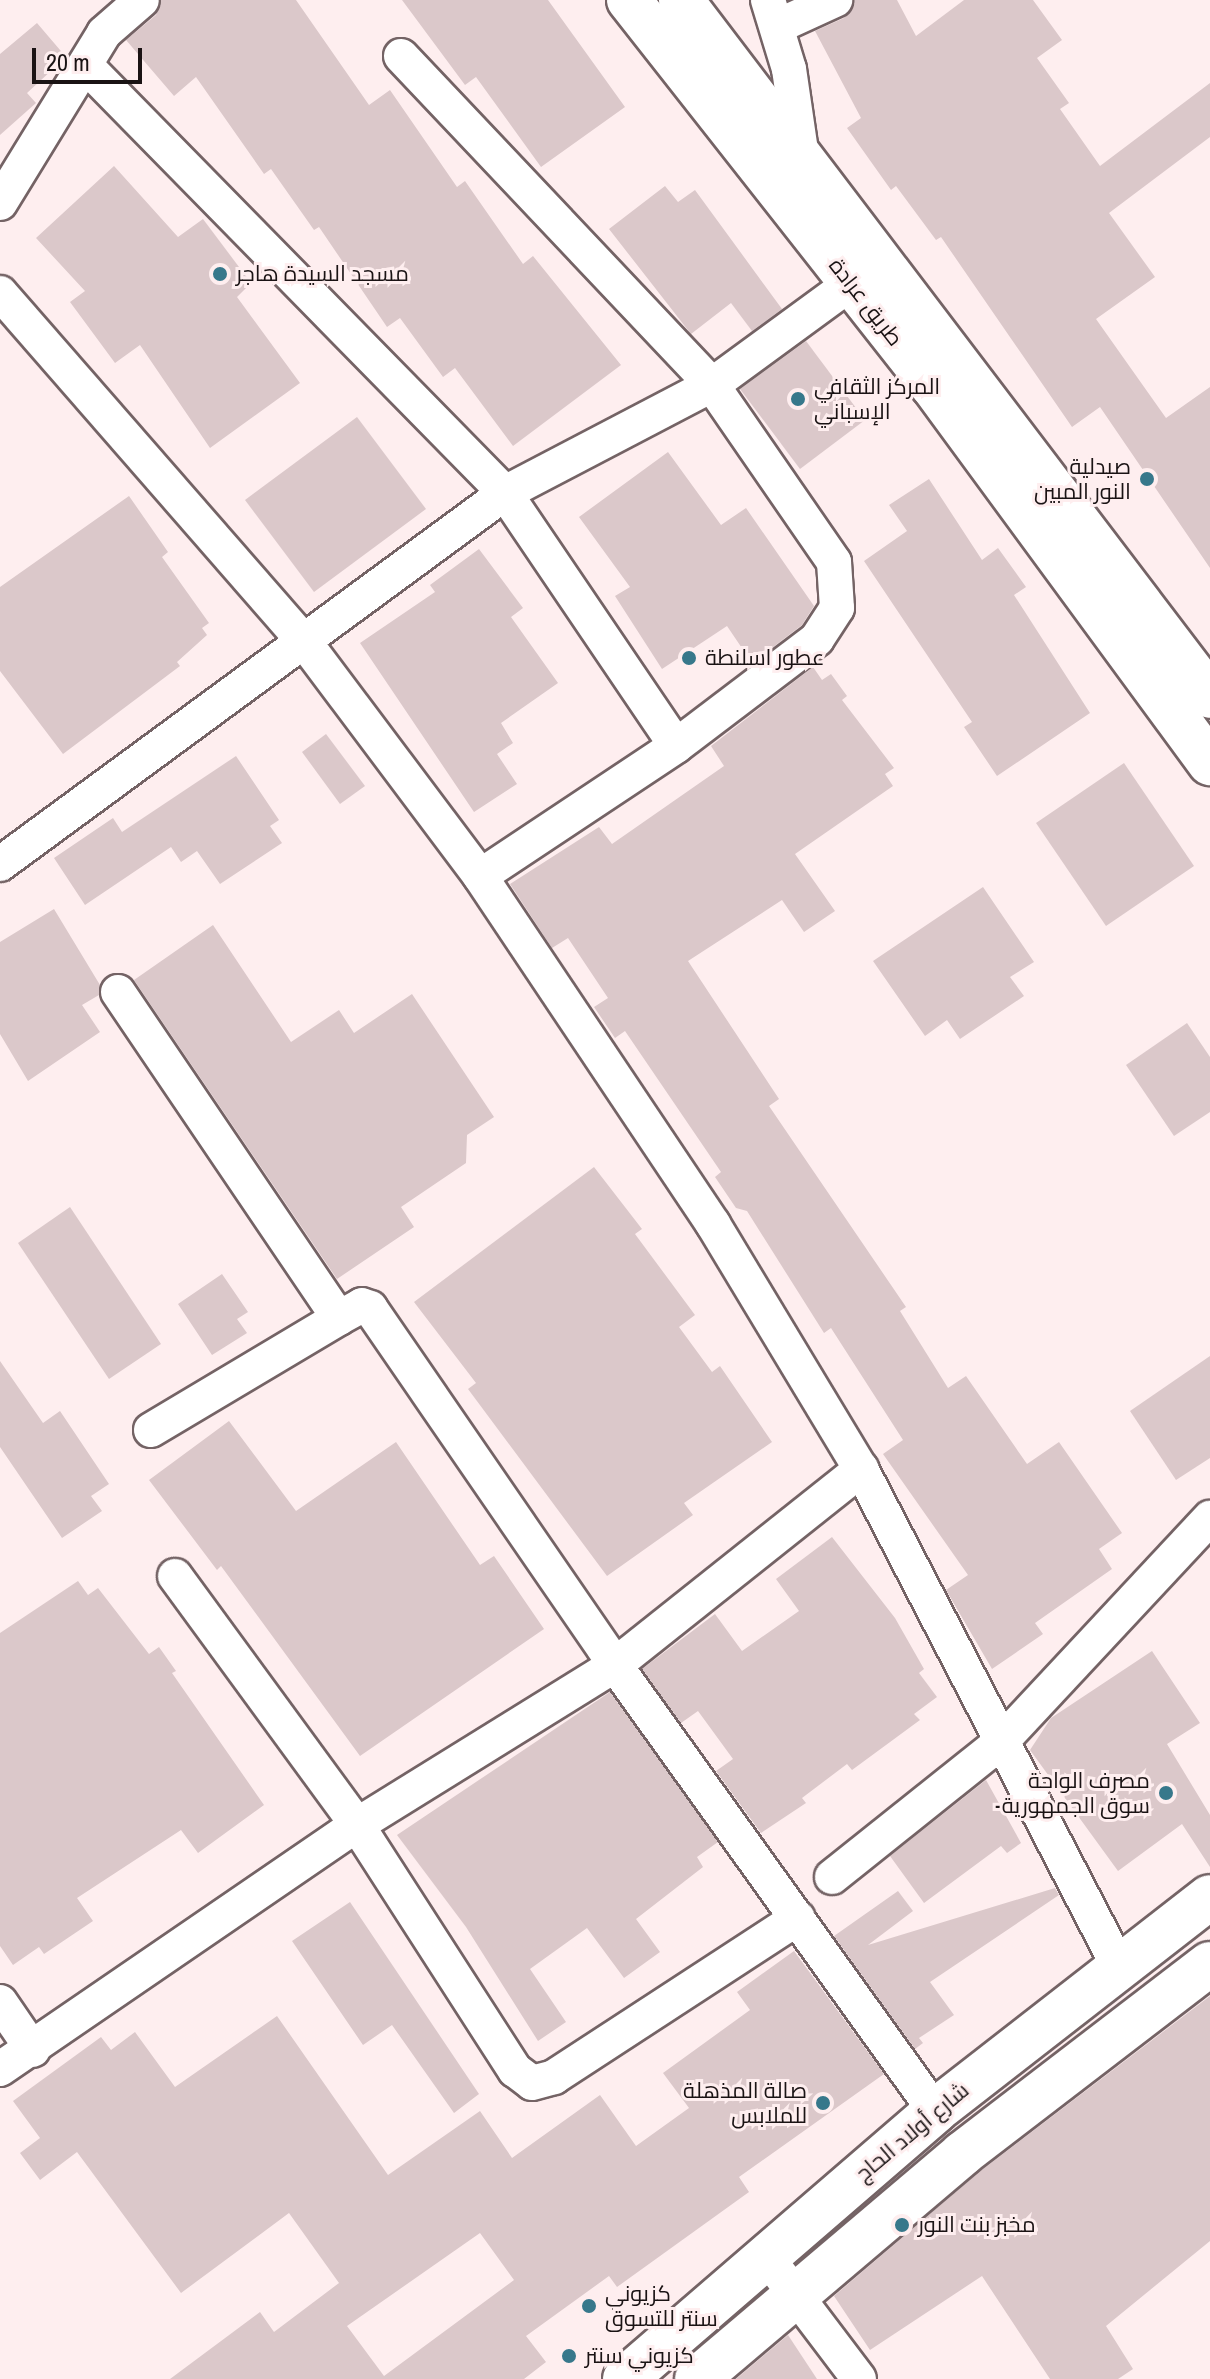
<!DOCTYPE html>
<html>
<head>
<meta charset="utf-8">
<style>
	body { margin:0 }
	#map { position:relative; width:1210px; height:2379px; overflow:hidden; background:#feeeef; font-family:"Archivo Narrow",Cairo,sans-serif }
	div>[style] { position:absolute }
	.building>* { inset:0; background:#dbc8ca }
	.roads { filter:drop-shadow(2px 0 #746365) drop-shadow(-2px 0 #746365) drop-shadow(0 2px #746365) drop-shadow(0 -2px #746365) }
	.minor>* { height:34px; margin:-17px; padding:0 17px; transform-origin:17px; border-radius:17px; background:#fff }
	.secondary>* { height:44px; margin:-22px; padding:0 22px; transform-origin:22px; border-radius:22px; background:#fff }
	.primary>* { height:44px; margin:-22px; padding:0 22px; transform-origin:22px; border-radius:22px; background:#fff }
	.dots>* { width:22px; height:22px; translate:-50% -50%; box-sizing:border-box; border:4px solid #feeeef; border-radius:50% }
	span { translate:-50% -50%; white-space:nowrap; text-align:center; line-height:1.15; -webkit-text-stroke:6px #feeeef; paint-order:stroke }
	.poi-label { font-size:22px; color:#1a1314 }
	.left { translate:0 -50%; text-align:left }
	.right { translate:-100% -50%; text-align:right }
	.street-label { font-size:22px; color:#1a1314 }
	.scale { position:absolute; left:32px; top:48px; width:110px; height:36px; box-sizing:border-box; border:4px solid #1a1314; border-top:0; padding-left:10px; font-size:24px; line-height:28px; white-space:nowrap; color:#1a1314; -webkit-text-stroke:6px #feeeef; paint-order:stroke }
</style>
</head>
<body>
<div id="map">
	<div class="building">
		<i style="clip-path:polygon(161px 0,296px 0,369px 105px,390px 90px,457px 187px,465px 181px,523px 264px,533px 256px,621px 365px,513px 446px,455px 368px,443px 377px,400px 318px,387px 327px,319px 227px,314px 230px,271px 169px,264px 174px,196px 77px,174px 96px,126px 40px,156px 15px)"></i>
		<i style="clip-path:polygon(402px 0,548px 0,625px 107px,541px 167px,476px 77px,465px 85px)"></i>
		<i style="clip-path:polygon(855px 0,897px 0,916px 36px,964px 0,1033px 0,1062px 40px,1037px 58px,1069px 103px,1060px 109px,1100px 166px,1210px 83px,1210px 137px,1109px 213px,1155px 277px,1096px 319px,1166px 418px,1210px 387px,1210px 568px,1100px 407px,1072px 427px,941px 237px,936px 240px,896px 186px,891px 190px,847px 128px,861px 118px,815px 31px,844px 18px)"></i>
		<i style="clip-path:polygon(37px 23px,66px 57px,27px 93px,36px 103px,0 135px,0 54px)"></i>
		<i style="clip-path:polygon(114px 166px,178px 237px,203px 219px,251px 283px,237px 297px,300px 383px,210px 448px,140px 345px,115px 363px,70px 302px,85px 291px,36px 238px)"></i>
		<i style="clip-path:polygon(665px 186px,678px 202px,695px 190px,782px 309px,752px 331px,731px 303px,691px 334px,609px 229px)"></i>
		<i style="clip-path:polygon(806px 341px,865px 420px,800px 469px,740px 389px)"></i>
		<i style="clip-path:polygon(357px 417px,426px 509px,314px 592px,245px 500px)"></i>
		<i style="clip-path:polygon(668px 452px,721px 525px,746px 508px,814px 606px,802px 625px,752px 663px,727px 626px,662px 669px,615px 596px,630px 587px,579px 517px)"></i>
		<i style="clip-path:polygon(929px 479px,982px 560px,998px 548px,1026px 587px,1014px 595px,1090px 713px,997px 776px,964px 727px,972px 722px,864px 561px,907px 531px,889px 505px)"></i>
		<i style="clip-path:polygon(129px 496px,168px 552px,162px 557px,209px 623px,202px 628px,207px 635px,177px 662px,180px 666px,63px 754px,0 671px,0 587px)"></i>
		<i style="clip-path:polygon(479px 549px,523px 608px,511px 617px,558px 683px,501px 723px,513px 743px,497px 754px,517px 784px,474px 812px,360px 643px,435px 592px,430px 585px)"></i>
		<i style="clip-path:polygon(813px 667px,822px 680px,831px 674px,847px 696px,842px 700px,894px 768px,885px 774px,893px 786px,795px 854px,835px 911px,804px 932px,782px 900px,688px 961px,779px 1099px,769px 1106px,906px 1307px,900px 1311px,948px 1388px,966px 1376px,1027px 1464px,1059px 1442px,1122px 1533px,1099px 1549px,1112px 1569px,1035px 1623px,1043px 1634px,992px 1669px,946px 1590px,968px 1575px,883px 1454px,903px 1440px,831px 1328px,824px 1333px,747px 1211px,736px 1208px,715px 1177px,721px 1172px,625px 1031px,615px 1038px,594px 1007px,608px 998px,568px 938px,552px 948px,510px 884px,599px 827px,612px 844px,724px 766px,711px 746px)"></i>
		<i style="clip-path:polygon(326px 734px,365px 786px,340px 804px,302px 752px)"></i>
		<i style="clip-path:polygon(236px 756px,279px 820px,270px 826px,282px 843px,220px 884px,197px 851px,181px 862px,171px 847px,85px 905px,54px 858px,113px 818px,122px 832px)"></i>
		<i style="clip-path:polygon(1124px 763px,1194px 866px,1106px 926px,1036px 823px)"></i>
		<i style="clip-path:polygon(983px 887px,1034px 962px,1010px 977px,1024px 996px,960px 1039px,947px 1020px,925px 1036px,873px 961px)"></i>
		<i style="clip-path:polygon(54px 909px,100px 985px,99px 995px,82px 1005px,100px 1032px,28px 1081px,0 1034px,0 942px)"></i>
		<i style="clip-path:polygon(213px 925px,291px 1042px,339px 1010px,354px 1033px,412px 994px,494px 1117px,467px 1135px,466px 1163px,401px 1207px,414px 1227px,337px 1279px,134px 980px)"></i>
		<i style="clip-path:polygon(1187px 1023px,1210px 1057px,1210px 1112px,1174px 1136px,1126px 1065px)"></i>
		<i style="clip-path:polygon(594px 1167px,642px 1229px,635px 1234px,695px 1315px,679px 1327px,712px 1372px,720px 1366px,772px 1442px,684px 1503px,693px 1515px,607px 1576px,468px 1389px,476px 1383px,414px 1302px)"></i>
		<i style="clip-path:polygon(70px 1207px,161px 1344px,109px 1379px,18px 1243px)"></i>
		<i style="clip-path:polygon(222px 1274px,248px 1312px,237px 1319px,247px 1333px,212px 1355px,178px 1304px)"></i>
		<i style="clip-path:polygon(1210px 1356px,1210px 1458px,1176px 1480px,1130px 1411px)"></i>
		<i style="clip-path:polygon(0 1361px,43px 1423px,60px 1411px,109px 1484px,91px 1496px,102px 1511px,62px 1538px,0 1447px)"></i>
		<i style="clip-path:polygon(229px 1421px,296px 1511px,396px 1442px,480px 1565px,494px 1556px,544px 1629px,360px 1756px,221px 1566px,217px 1570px,149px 1480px)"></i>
		<i style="clip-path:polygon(832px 1537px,895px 1618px,924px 1669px,919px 1673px,937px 1697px,914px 1714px,920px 1720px,852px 1770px,847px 1764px,802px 1798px,806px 1803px,761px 1833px,716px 1771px,733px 1759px,698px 1711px,681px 1723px,642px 1669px,715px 1614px,742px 1651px,799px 1611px,776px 1579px)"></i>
		<i style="clip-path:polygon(78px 1581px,88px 1595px,98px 1588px,149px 1654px,159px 1647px,176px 1671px,172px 1673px,264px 1805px,198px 1853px,181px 1830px,77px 1898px,93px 1921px,44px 1954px,39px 1947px,13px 1965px,0 1946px,0 1633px)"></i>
		<i style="clip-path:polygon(1152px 1651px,1200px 1723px,1167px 1744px,1210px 1815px,1210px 1867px,1182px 1824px,1118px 1871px,1030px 1750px,1051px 1718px)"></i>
		<i style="clip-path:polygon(610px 1692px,718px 1842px,697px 1857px,703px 1867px,636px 1919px,660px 1952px,624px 1978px,587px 1928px,530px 1969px,566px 2022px,538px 2041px,466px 1927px,397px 1835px)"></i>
		<i style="clip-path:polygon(986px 1780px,1021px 1843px,1007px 1853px,1001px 1846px,924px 1903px,890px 1856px)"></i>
		<i style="clip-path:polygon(1055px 1888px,1059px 1895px,930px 1982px,954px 2015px,919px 2038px,923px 2043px,915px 2049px,834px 1936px,898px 1891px,913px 1911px,868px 1945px)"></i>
		<i style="clip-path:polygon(350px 1902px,479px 2094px,454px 2113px,392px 2025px,363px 2045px,292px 1941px)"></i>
		<i style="clip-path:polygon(evenodd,794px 1951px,884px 2074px,739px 2177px,749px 2192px,617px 2287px,609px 2276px,526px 2336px,546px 2362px,524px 2379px,170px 2379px,260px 2312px,274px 2332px,339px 2283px,289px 2213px,181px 2293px,77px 2152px,40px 2180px,20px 2153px,40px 2138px,13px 2101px,101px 2037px,111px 2050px,135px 2032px,175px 2087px,277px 2016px,388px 2175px,480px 2111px,512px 2158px,600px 2095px,636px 2146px,689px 2108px,663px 2073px,750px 2010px,737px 1992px,794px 1951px,480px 2233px,514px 2280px,384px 2376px,347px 2326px,480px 2233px)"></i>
		<i style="clip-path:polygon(1210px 1996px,1210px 2241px,1106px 2326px,1133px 2369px,1118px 2379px,1050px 2379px,982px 2276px,870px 2350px,834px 2296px,978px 2173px)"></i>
		<i style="clip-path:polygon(788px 2335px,817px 2379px,736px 2379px)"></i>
	</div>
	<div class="roads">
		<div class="minor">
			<i style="left:768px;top:0;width:72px;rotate:73.1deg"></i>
			<i style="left:789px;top:69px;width:90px;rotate:81.7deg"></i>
			<i style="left:778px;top:26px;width:63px;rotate:-24.5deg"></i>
			<i style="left:401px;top:56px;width:453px;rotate:46.6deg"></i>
			<i style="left:712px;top:385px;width:215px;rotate:55.4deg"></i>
			<i style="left:834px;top:562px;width:46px;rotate:86.3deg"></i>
			<i style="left:837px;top:608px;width:37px;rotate:123deg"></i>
			<i style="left:817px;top:639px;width:177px;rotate:142.8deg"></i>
			<i style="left:676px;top:746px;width:235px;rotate:146.4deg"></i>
			<i style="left:87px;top:67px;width:597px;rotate:45.54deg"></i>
			<i style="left:505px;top:493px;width:305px;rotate:55.9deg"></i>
			<i style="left:0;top:203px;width:199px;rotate:-58.5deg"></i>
			<i style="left:104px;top:33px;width:50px;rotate:-41deg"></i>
			<i style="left:0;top:293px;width:466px;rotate:48.9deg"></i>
			<i style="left:306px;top:644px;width:290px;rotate:53.1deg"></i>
			<i style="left:480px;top:876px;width:419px;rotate:56.2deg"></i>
			<i style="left:713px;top:1224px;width:286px;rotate:58.9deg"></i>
			<i style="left:861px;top:1469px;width:561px;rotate:62.61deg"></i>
			<i style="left:0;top:864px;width:627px;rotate:-36.3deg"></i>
			<i style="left:505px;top:493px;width:233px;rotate:-27.6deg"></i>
			<i style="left:712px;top:385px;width:171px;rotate:-36.2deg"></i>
			<i style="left:118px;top:992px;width:394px;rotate:55.9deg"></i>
			<i style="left:151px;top:1430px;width:219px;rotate:-30.8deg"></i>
			<i style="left:339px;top:1318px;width:26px;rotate:-29deg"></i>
			<i style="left:362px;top:1305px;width:9px;rotate:21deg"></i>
			<i style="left:370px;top:1308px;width:433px;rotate:55.5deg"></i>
			<i style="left:615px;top:1665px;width:549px;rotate:54.34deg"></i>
			<i style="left:175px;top:1576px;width:308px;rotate:53.8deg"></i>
			<i style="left:357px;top:1825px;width:292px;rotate:57.2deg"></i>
			<i style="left:515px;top:2070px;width:21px;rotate:37deg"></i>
			<i style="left:532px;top:2083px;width:23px;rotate:-15deg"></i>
			<i style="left:554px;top:2077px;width:291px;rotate:-33.1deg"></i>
			<i style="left:832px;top:1877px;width:215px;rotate:-38.6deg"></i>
			<i style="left:1000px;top:1743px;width:308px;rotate:-47deg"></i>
			<i style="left:0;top:2002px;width:58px;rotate:55.5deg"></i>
			<i style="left:0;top:2069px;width:432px;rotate:-34.4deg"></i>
			<i style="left:357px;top:1825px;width:304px;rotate:-31.8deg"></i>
			<i style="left:615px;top:1665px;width:315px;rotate:-38.5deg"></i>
			<i style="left:766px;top:2256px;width:154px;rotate:52.9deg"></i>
		</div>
		<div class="secondary">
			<i style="left:625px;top:2379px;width:410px;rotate:-40.8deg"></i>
			<i style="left:935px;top:2111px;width:348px;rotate:-37.9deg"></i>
			<i style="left:697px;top:2379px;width:348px;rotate:-40.3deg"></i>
			<i style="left:962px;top:2154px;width:312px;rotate:-37.5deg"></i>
		</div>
		<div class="primary">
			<i style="left:629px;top:0;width:491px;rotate:51.8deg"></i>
			<i style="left:933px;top:386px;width:468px;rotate:53.7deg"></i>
			<i style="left:681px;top:0;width:874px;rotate:52.76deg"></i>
		</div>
	</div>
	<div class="dots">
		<i style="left:220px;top:274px;background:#37788b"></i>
		<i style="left:798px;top:399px;background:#37788b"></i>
		<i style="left:1147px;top:479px;background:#37788b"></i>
		<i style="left:689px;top:658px;background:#37788b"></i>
		<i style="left:1166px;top:1793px;background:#37788b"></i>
		<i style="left:823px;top:2103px;background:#37788b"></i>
		<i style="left:902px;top:2225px;background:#37788b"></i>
		<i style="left:589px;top:2306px;background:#37788b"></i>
		<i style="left:569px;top:2356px;background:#37788b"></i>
	</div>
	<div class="poi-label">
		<span class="left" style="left:236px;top:274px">مسجد السيدة هاجر</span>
		<span class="left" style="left:814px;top:399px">المركز الثقافي<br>الإسباني</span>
		<span class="right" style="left:1131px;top:479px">صيدلية<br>النور المبين</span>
		<span class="left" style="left:705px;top:658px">عطور اسلنطة</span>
		<span class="right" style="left:1150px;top:1793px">مصرف الواحة<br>-سوق الجمهورية</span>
		<span class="right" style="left:807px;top:2103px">صالة المذهلة<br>للملابس</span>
		<span class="left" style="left:918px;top:2225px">مخبز بنت النور</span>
		<span class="left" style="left:605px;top:2306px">كزيوني<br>سنتر للتسوق</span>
		<span class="left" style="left:585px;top:2356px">كزيوني سنتر</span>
	</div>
	<div class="street-label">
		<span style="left:866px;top:302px;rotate:52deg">طريق عرادة</span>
		<span style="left:912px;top:2132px;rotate:-40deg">شارع أولاد الحاج</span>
	</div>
	<div class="scale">20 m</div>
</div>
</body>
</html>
